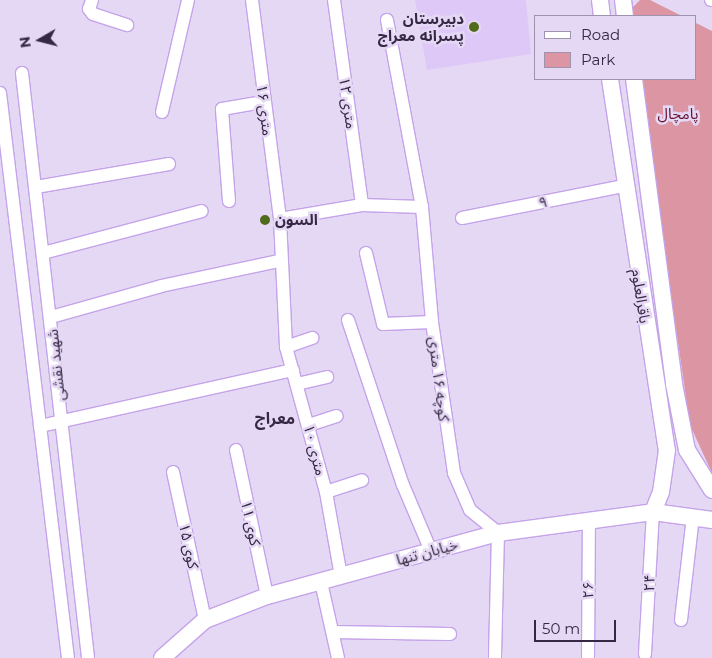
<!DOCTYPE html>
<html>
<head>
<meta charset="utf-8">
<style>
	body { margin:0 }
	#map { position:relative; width:712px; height:658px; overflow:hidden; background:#e5d8f5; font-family:Montserrat,"Noto Sans Arabic",sans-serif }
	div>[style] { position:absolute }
	.built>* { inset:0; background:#dec8f7 }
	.green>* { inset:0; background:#db95a3 }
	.roads { filter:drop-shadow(1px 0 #c5a3e9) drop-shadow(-1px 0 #c5a3e9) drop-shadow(0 1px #c5a3e9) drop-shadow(0 -1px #c5a3e9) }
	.minor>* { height:12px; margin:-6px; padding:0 6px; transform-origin:6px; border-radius:6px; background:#fff }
	.major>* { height:16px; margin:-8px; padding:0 8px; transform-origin:8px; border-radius:8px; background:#fff }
	.dots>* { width:14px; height:14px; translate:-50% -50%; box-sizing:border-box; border:2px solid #e5d8f5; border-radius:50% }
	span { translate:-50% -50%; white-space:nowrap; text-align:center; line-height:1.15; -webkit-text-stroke:5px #e5d8f5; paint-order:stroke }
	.poi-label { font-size:15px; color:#362844; font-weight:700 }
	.right { translate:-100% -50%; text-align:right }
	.left { translate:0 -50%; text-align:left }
	.street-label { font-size:15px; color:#362844 }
	.park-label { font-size:15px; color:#640f2d }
	.neighbourhood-label { font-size:16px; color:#362844; font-weight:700 }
	.legend { position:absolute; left:534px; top:15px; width:162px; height:65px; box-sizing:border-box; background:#e5d8f5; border:1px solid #9f92ae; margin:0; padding:6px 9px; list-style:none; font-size:15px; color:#362844 }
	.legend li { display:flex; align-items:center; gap:10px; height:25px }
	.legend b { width:25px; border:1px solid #9f92ae }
	.north { position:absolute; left:15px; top:15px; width:50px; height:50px; -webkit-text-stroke:4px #e5d8f5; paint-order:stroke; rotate:262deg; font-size:14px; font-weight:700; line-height:20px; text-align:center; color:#362844 }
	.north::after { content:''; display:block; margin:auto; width:18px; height:22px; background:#362844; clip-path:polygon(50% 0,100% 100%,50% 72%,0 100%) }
	.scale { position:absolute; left:534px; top:620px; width:82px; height:22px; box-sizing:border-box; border:2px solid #362844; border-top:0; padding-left:6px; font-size:15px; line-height:18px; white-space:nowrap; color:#362844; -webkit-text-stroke:4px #e5d8f5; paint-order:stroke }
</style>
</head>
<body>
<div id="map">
	<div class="built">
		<i style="clip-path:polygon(415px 0,526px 0,531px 54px,427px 70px)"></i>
	</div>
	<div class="green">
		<i style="clip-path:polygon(640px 0,650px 0,682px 16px,631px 16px,630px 10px)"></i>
		<i style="clip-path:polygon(696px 23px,712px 31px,712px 473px,690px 425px,640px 79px,696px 79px)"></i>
	</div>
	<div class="roads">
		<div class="minor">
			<i style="left:92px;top:0;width:9px;rotate:108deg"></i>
			<i style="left:89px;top:9px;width:6px;rotate:51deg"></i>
			<i style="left:93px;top:14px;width:36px;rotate:18deg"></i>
			<i style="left:252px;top:0;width:221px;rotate:82.7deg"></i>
			<i style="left:280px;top:219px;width:128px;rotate:87.3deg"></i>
			<i style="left:286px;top:347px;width:150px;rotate:74.6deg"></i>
			<i style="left:326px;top:492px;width:85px;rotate:79.9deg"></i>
			<i style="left:334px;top:0;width:207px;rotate:82.2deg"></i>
			<i style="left:711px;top:0;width:1px"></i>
			<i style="left:387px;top:20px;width:190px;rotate:79.4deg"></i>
			<i style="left:422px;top:207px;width:115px;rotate:85deg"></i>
			<i style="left:432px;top:322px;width:153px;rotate:81.7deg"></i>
			<i style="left:454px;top:473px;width:40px;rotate:66.6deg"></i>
			<i style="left:470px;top:510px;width:36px;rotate:39deg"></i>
			<i style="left:498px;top:533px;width:125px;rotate:91.4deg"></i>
			<i style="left:22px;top:73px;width:589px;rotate:83.56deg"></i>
			<i style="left:0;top:93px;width:569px;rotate:83.14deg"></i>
			<i style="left:162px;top:112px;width:115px;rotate:-76.9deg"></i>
			<i style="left:36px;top:187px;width:135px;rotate:-9.8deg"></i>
			<i style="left:229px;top:201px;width:92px;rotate:-94.4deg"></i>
			<i style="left:222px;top:109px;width:42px;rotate:-9.7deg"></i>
			<i style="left:462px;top:218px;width:164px;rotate:-11.2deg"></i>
			<i style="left:280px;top:219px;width:83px;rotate:-9.7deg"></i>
			<i style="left:362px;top:205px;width:60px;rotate:1.9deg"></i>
			<i style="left:43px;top:253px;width:164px;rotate:-14.8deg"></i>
			<i style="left:366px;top:253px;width:73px;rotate:76.5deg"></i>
			<i style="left:383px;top:324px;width:49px;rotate:-2.3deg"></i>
			<i style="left:51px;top:317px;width:114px;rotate:-15.7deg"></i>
			<i style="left:161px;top:286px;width:121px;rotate:-12deg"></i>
			<i style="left:348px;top:320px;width:174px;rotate:71.6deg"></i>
			<i style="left:403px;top:485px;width:72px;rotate:67deg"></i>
			<i style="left:286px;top:347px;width:28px;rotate:-19deg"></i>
			<i style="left:297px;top:384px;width:31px;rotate:-13deg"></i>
			<i style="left:309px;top:425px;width:29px;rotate:-18deg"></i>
			<i style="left:40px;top:426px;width:259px;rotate:-12.5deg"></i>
			<i style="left:236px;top:450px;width:149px;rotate:78deg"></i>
			<i style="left:173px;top:472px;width:151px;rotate:77.8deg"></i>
			<i style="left:326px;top:492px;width:38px;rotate:-18deg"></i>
			<i style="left:321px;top:582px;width:78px;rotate:77.4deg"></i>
			<i style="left:681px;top:620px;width:104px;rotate:-83.4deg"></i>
			<i style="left:333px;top:632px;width:117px;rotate:1deg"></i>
			<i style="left:645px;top:654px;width:142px;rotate:-86.8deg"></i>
			<i style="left:588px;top:658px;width:136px;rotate:-89.6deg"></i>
		</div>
		<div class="major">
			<i style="left:600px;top:0;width:16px;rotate:83deg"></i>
			<i style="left:623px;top:0;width:16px;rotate:83deg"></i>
			<i style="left:610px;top:79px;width:375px;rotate:81.3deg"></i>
			<i style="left:667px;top:450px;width:42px;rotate:98.1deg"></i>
			<i style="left:661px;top:492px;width:22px;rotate:112deg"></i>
			<i style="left:634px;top:79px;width:308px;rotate:82.5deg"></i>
			<i style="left:674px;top:384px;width:67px;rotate:78.9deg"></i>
			<i style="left:687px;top:450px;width:47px;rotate:58deg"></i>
			<i style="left:162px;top:658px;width:57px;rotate:-41.5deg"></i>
			<i style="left:205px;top:620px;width:66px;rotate:-21.2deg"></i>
			<i style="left:267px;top:596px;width:239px;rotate:-15.3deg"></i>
			<i style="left:498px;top:533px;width:156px;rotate:-7.7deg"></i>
			<i style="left:653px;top:512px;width:60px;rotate:7.7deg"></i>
		</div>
	</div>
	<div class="dots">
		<i style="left:474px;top:27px;background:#516b1d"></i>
		<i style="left:265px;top:220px;background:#516b1d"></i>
	</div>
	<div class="poi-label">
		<span class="right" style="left:464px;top:27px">دبیرستان<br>پسرانه معراج</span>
		<span class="left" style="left:275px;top:220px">السون</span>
	</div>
	<div class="street-label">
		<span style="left:348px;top:103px;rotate:82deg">۱۲ متری</span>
		<span style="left:265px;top:110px;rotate:83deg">۱۶ متری</span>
		<span style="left:543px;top:202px;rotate:-11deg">۹</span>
		<span style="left:641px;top:296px;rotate:81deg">باقرالعلوم</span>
		<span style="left:56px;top:365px;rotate:-96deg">شهید نقشی</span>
		<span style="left:439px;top:379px;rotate:83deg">کوچه ۱۶ متری</span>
		<span style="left:315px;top:450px;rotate:76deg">۱۰ متری</span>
		<span style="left:251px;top:523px;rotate:78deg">کوی ۱۱</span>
		<span style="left:189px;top:546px;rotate:78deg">کوی ۱۵</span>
		<span style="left:427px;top:552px;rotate:-15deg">خیابان تنها</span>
		<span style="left:649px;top:583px;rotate:-87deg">۲۴</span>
		<span style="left:588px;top:590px;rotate:-90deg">۲۶</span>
	</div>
	<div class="park-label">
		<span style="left:678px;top:114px">پامچال</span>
	</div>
	<div class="neighbourhood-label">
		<span style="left:275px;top:419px">معراج</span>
	</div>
	<ul class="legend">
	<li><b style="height:6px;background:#fff"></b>Road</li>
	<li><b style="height:14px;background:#db95a3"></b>Park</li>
	</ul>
	<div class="north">N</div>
	<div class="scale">50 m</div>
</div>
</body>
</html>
